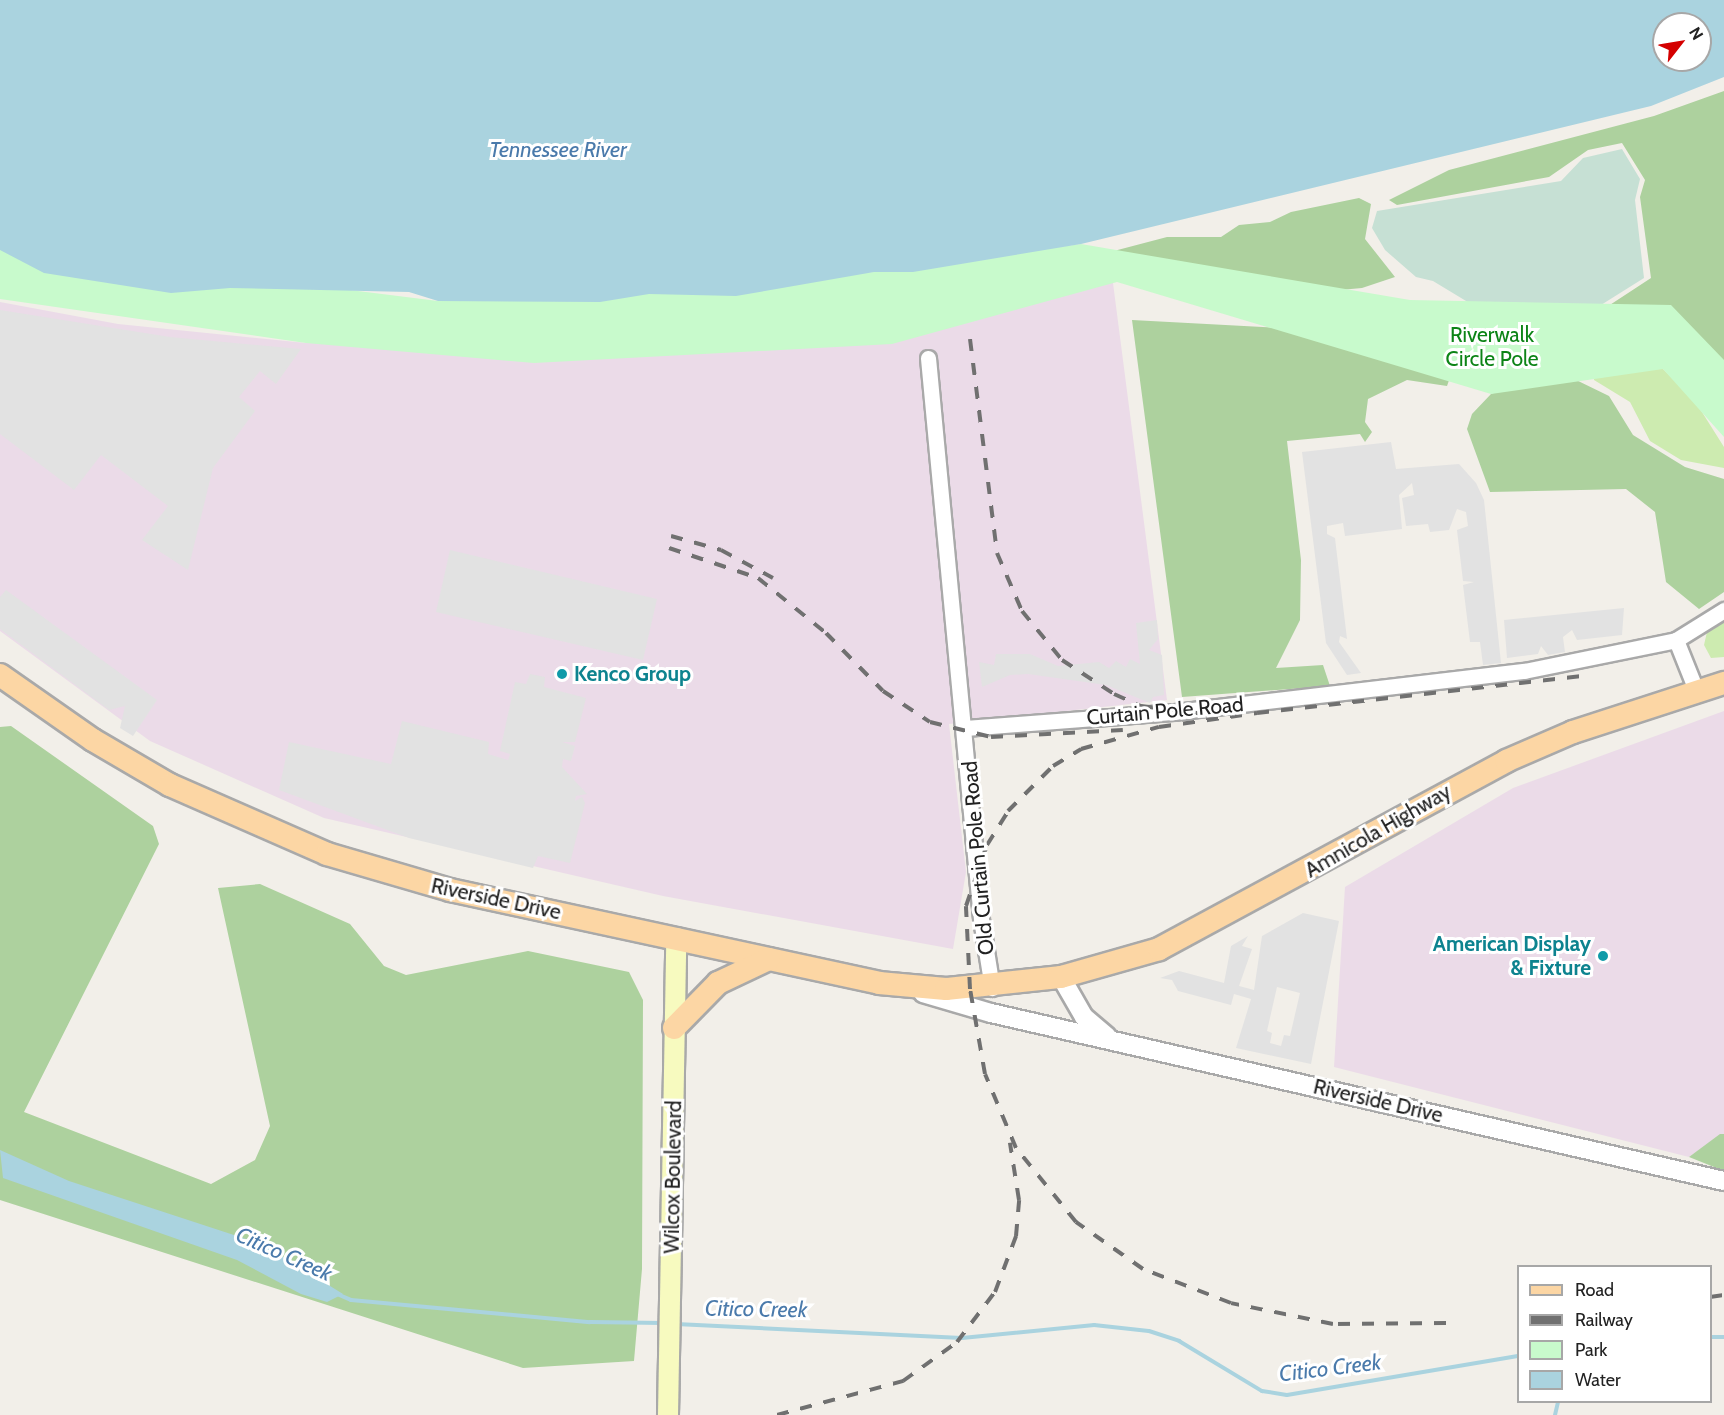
<!DOCTYPE html>
<html>
<head>
<meta charset="utf-8">
<style>
	body { margin:0 }
	#map { position:relative; width:1724px; height:1415px; overflow:hidden; background:#f2efe9; font-family:Cabin,sans-serif }
	div>[style] { position:absolute }
	.industrial>* { inset:0; background:#ebdbe8 }
	.grass>* { inset:0; background:#cdebb0 }
	.forest>* { inset:0; background:#add19e }
	.wetland>* { inset:0; background:#c6e0d4 }
	.park>* { inset:0; background:#c8facc }
	.parking>* { inset:0; background:#e2e2e2 }
	.water>* { inset:0; background:#aad3df }
	.stream>* { height:4px; margin:-2px; padding:0 2px; transform-origin:2px; border-radius:2px; background:#aad3df }
	.roads { filter:drop-shadow(2px 0 #a9a9a9) drop-shadow(-2px 0 #a9a9a9) drop-shadow(0 2px #a9a9a9) drop-shadow(0 -2px #a9a9a9) }
	.minor>* { height:15px; margin:-7.5px; padding:0 7.5px; transform-origin:7.5px; border-radius:7.5px; background:#fff }
	.tertiary>* { height:18px; margin:-9px; padding:0 9px; transform-origin:9px; border-radius:9px; background:#fff }
	.secondary>* { height:20px; margin:-10px; padding:0 10px; transform-origin:10px; border-radius:10px; background:#f7fabf }
	.primary>* { height:22px; margin:-11px; padding:0 11px; transform-origin:11px; border-radius:11px; background:#fcd6a4 }
	.rail>* { height:4px; margin-top:-2px; transform-origin:0; background:repeating-linear-gradient(90deg,#707070 0 12px,transparent 0 24px) }
	.dots>* { width:16px; height:16px; translate:-50% -50%; box-sizing:border-box; border:3px solid #fff; border-radius:50% }
	span { translate:-50% -50%; white-space:nowrap; text-align:center; line-height:1.15; -webkit-text-stroke:6px #fff; paint-order:stroke }
	.park-label { font-size:21px; color:#0c8416 }
	.culture-label { font-size:21px; color:#0d838f; font-weight:700 }
	.left { translate:0 -50%; text-align:left }
	.right { translate:-100% -50%; text-align:right }
	.street-label { font-size:21px; color:#222 }
	.water-label { font-size:22px; color:#4a7aab; font-style:italic }
	.legend { position:absolute; left:1517px; top:1265px; width:195px; height:138px; box-sizing:border-box; background:#fff; border:2px solid #a7a7a7; margin:0; padding:8px 10px; list-style:none; font-size:18px; color:#222 }
	.legend li { display:flex; align-items:center; gap:12px; height:30px }
	.legend b { width:30px; border:2px solid #a7a7a7 }
	.north { position:absolute; left:1652px; top:12px; width:60px; height:60px; box-sizing:border-box; background:#fff; border:2px solid #a7a7a7; border-radius:50%; rotate:59deg; font-size:16px; font-weight:700; line-height:24px; text-align:center; color:#222 }
	.north::after { content:''; display:block; margin:auto; width:21px; height:27px; background:#d40000; clip-path:polygon(50% 0,100% 100%,50% 72%,0 100%) }
</style>
</head>
<body>
<div id="map">
	<div class="industrial">
		<i style="clip-path:polygon(1073px 278px,1113px 283px,1167px 700px,949px 724px,966px 872px,953px 949px,663px 896px,324px 818px,150px 741px,0 631px,0 302px,118px 324px,306px 343px,560px 342px)"></i>
		<i style="clip-path:polygon(1724px 711px,1724px 1134px,1689px 1157px,1334px 1067px,1345px 887px,1513px 788px)"></i>
	</div>
	<div class="grass">
		<i style="clip-path:polygon(1663px 369px,1695px 401px,1724px 447px,1724px 468px,1681px 460px,1650px 441px,1630px 402px,1594px 380px,1593px 370px)"></i>
		<i style="clip-path:polygon(1724px 622px,1724px 657px,1711px 658px,1704px 645px,1707px 632px)"></i>
	</div>
	<div class="forest">
		<i style="clip-path:polygon(1724px 91px,1724px 389px,1593px 316px,1651px 278px,1640px 197px,1645px 180px,1622px 143px,1588px 150px,1549px 177px,1397px 205px,1389px 200px,1449px 170px,1654px 116px)"></i>
		<i style="clip-path:polygon(1359px 198px,1371px 204px,1365px 239px,1395px 277px,1362px 288px,1329px 291px,1110px 252px,1167px 237px,1221px 237px,1239px 225px,1270px 222px,1291px 212px)"></i>
		<i style="clip-path:polygon(1132px 320px,1358px 332px,1452px 372px,1447px 386px,1407px 380px,1368px 399px,1365px 422px,1372px 432px,1365px 442px,1360px 434px,1287px 441px,1301px 560px,1300px 620px,1276px 668px,1323px 665px,1330px 686px,1182px 697px)"></i>
		<i style="clip-path:polygon(1572px 378px,1609px 396px,1633px 435px,1685px 467px,1724px 479px,1724px 592px,1699px 609px,1666px 582px,1655px 512px,1626px 489px,1490px 492px,1467px 429px,1472px 414px,1491px 394px,1510px 387px)"></i>
		<i style="clip-path:polygon(11px 726px,153px 826px,159px 844px,24px 1112px,211px 1184px,255px 1160px,270px 1126px,218px 888px,260px 884px,350px 924px,384px 966px,406px 975px,528px 951px,629px 972px,643px 1000px,642px 1269px,634px 1361px,523px 1368px,0 1200px,0 727px)"></i>
		<i style="clip-path:polygon(1724px 1134px,1724px 1171px,1689px 1157px,1720px 1134px)"></i>
	</div>
	<div class="wetland">
		<i style="clip-path:polygon(1622px 149px,1640px 179px,1635px 200px,1644px 278px,1593px 310px,1471px 304px,1433px 281px,1416px 277px,1385px 250px,1372px 228px,1377px 211px,1561px 181px,1583px 158px)"></i>
	</div>
	<div class="park">
		<i style="clip-path:polygon(1081px 244px,1410px 300px,1671px 305px,1724px 360px,1724px 437px,1663px 369px,1491px 394px,1117px 282px,892px 344px,534px 363px,306px 343px,0 299px,0 246px,438px 301px,874px 272px)"></i>
	</div>
	<div class="parking">
		<i style="clip-path:polygon(0 310px,170px 337px,301px 349px,276px 384px,260px 371px,239px 397px,255px 411px,213px 468px,188px 570px,142px 540px,168px 506px,101px 455px,74px 490px,0 434px)"></i>
		<i style="clip-path:polygon(1391px 442px,1396px 469px,1459px 464px,1476px 483px,1484px 500px,1501px 663px,1483px 665px,1480px 642px,1470px 642px,1463px 585px,1474px 582px,1463px 581px,1457px 530px,1468px 526px,1466px 512px,1457px 509px,1449px 530px,1430px 532px,1428px 524px,1406px 526px,1402px 498px,1414px 495px,1412px 483px,1399px 495px,1402px 529px,1345px 536px,1343px 523px,1327px 526px,1327px 534px,1335px 538px,1347px 639px,1340px 636px,1339px 642px,1361px 673px,1347px 675px,1326px 643px,1302px 452px)"></i>
		<i style="clip-path:polygon(450px 550px,657px 599px,643px 660px,436px 612px)"></i>
		<i style="clip-path:polygon(6px 590px,157px 700px,133px 736px,120px 728px,125px 706px,109px 710px,0 629px,0 597px)"></i>
		<i style="clip-path:polygon(1624px 608px,1622px 635px,1577px 640px,1572px 630px,1563px 637px,1565px 652px,1548px 655px,1541px 646px,1538px 654px,1507px 658px,1504px 620px)"></i>
		<i style="clip-path:polygon(1157px 620px,1158px 639px,1149px 650px,1162px 655px,1164px 695px,1153px 697px,1150px 703px,1106px 685px,1028px 674px,1010px 675px,982px 687px,979px 662px,994px 665px,996px 654px,1030px 654px,1058px 666px,1099px 662px,1109px 668px,1116px 661px,1126px 667px,1130px 659px,1140px 664px,1136px 623px)"></i>
		<i style="clip-path:polygon(530px 674px,545px 677px,544px 687px,586px 698px,575px 742px,562px 742px,575px 746px,571px 761px,563px 759px,562px 767px,587px 794px,576px 796px,575px 801px,582px 797px,585px 803px,570px 863px,538px 856px,533px 868px,409px 838px,279px 790px,289px 742px,391px 764px,402px 721px,489px 742px,488px 754px,508px 760px,510px 754px,500px 751px,515px 682px,526px 684px)"></i>
		<i style="clip-path:polygon(evenodd,1303px 913px,1339px 921px,1311px 1064px,1236px 1048px,1251px 999px,1234px 994px,1231px 1005px,1178px 991px,1172px 980px,1160px 978px,1179px 971px,1224px 983px,1231px 946px,1248px 936px,1242px 946px,1252px 949px,1239px 986px,1254px 990px,1262px 936px,1303px 913px,1277px 987px,1300px 993px,1290px 1036px,1284px 1035px,1281px 1046px,1270px 1043px,1272px 1033px,1267px 1031px,1277px 987px)"></i>
	</div>
	<div class="water">
		<i style="clip-path:polygon(evenodd,0 0,1724px 0,1724px 77px,1651px 106px,1081px 244px,913px 272px,874px 272px,736px 296px,649px 294px,600px 302px,438px 301px,409px 292px,230px 288px,171px 293px,44px 273px,0 250px,0 0,1664px 24px,1700px 24px,1700px 60px,1664px 60px,1664px 24px)"></i>
		<i style="clip-path:polygon(0 1150px,69px 1181px,264px 1245px,343px 1294px,327px 1302px,301px 1294px,237px 1260px,3px 1178px)"></i>
	</div>
	<div class="stream">
		<i style="left:337px;top:1294px;width:15px;rotate:23deg"></i>
		<i style="left:351px;top:1300px;width:240px;rotate:5.3deg"></i>
		<i style="left:590px;top:1322px;width:73px;rotate:0.8deg"></i>
		<i style="left:676px;top:1324px;width:286px;rotate:2.8deg"></i>
		<i style="left:962px;top:1338px;width:133px;rotate:-5.6deg"></i>
		<i style="left:1094px;top:1325px;width:55px;rotate:6.2deg"></i>
		<i style="left:1149px;top:1331px;width:32px;rotate:18deg"></i>
		<i style="left:1179px;top:1341px;width:97px;rotate:31.1deg"></i>
		<i style="left:1262px;top:1391px;width:25px;rotate:9deg"></i>
		<i style="left:1287px;top:1395px;width:234px;rotate:-9.6deg"></i>
		<i style="left:1710px;top:1337px;width:14px"></i>
		<i style="left:1555px;top:1415px;width:13px;rotate:-77deg"></i>
	</div>
	<div class="roads">
		<div class="minor">
			<i style="left:928px;top:358px;width:563px;rotate:84.6deg"></i>
			<i style="left:981px;top:919px;width:70px;rotate:80.9deg"></i>
			<i style="left:1676px;top:640px;width:57px;rotate:-32deg"></i>
			<i style="left:966px;top:728px;width:209px;rotate:-4.4deg"></i>
			<i style="left:1174px;top:712px;width:352px;rotate:-6.7deg"></i>
			<i style="left:1524px;top:671px;width:155px;rotate:-11.5deg"></i>
			<i style="left:1676px;top:640px;width:54px;rotate:68.2deg"></i>
		</div>
		<div class="tertiary">
			<i style="left:1061px;top:977px;width:46px;rotate:60.1deg"></i>
			<i style="left:1084px;top:1017px;width:30px;rotate:40deg"></i>
			<i style="left:923px;top:993px;width:71px;rotate:16.4deg"></i>
			<i style="left:991px;top:1013px;width:752px;rotate:12.91deg"></i>
		</div>
		<div class="secondary">
			<i style="left:668px;top:1415px;width:477px;rotate:-89deg"></i>
		</div>
		<div class="primary">
			<i style="left:0;top:675px;width:113px;rotate:35deg"></i>
			<i style="left:93px;top:740px;width:89px;rotate:30.3deg"></i>
			<i style="left:170px;top:785px;width:171px;rotate:23.7deg"></i>
			<i style="left:327px;top:854px;width:128px;rotate:16.3deg"></i>
			<i style="left:450px;top:890px;width:439px;rotate:12.2deg"></i>
			<i style="left:879px;top:983px;width:67px;rotate:5.1deg"></i>
			<i style="left:946px;top:989px;width:116px;rotate:-6deg"></i>
			<i style="left:1061px;top:977px;width:102px;rotate:-15.9deg"></i>
			<i style="left:1159px;top:949px;width:395px;rotate:-28.4deg"></i>
			<i style="left:1506px;top:761px;width:73px;rotate:-23.4deg"></i>
			<i style="left:1573px;top:732px;width:159px;rotate:-18deg"></i>
			<i style="left:674px;top:1028px;width:63px;rotate:-45.6deg"></i>
			<i style="left:718px;top:983px;width:56px;rotate:-25.2deg"></i>
		</div>
	</div>
	<div class="rail">
		<i style="left:970px;top:339px;width:216px;rotate:82.8deg"></i>
		<i style="left:997px;top:553px;width:63px;rotate:66.7deg"></i>
		<i style="left:1022px;top:611px;width:63px;rotate:50.8deg"></i>
		<i style="left:1062px;top:660px;width:62px;rotate:33.2deg"></i>
		<i style="left:1114px;top:694px;width:30px;rotate:24deg"></i>
		<i style="left:1141px;top:706px;width:64px;rotate:7.2deg"></i>
		<i style="left:671px;top:536px;width:52px;rotate:15.6deg"></i>
		<i style="left:721px;top:550px;width:59px;rotate:28.3deg"></i>
		<i style="left:669px;top:548px;width:94px;rotate:18.6deg"></i>
		<i style="left:758px;top:578px;width:87px;rotate:39deg"></i>
		<i style="left:826px;top:633px;width:81px;rotate:45.5deg"></i>
		<i style="left:883px;top:691px;width:56px;rotate:33.4deg"></i>
		<i style="left:930px;top:722px;width:63px;rotate:13.8deg"></i>
		<i style="left:991px;top:737px;width:132px;rotate:-3deg"></i>
		<i style="left:1710px;top:1297px;width:14px;rotate:-8deg"></i>
		<i style="left:1446px;top:1323px;width:113px;rotate:179.5deg"></i>
		<i style="left:1333px;top:1324px;width:104px;rotate:-168.4deg"></i>
		<i style="left:1231px;top:1303px;width:94px;rotate:-158.9deg"></i>
		<i style="left:1143px;top:1269px;width:82px;rotate:-145deg"></i>
		<i style="left:1076px;top:1222px;width:95px;rotate:-129deg"></i>
		<i style="left:1016px;top:1148px;width:80px;rotate:-112.7deg"></i>
		<i style="left:985px;top:1074px;width:86px;rotate:-100deg"></i>
		<i style="left:970px;top:989px;width:83px;rotate:-92.8deg"></i>
		<i style="left:966px;top:906px;width:65px;rotate:-71deg"></i>
		<i style="left:987px;top:845px;width:40px;rotate:-58deg"></i>
		<i style="left:1008px;top:811px;width:64px;rotate:-45deg"></i>
		<i style="left:1053px;top:766px;width:33px;rotate:-31deg"></i>
		<i style="left:1081px;top:749px;width:81px;rotate:-15.8deg"></i>
		<i style="left:1159px;top:727px;width:99px;rotate:-8.1deg"></i>
		<i style="left:1257px;top:713px;width:327px;rotate:-6.5deg"></i>
		<i style="left:777px;top:1415px;width:131px;rotate:-15.1deg"></i>
		<i style="left:903px;top:1381px;width:67px;rotate:-35.8deg"></i>
		<i style="left:957px;top:1342px;width:63px;rotate:-52.8deg"></i>
		<i style="left:995px;top:1292px;width:60px;rotate:-69.4deg"></i>
		<i style="left:1016px;top:1236px;width:36px;rotate:-85deg"></i>
		<i style="left:1019px;top:1200px;width:58px;rotate:-99deg"></i>
	</div>
	<div class="dots">
		<i style="left:562px;top:674px;background:#0f9aa8"></i>
		<i style="left:1603px;top:956px;background:#0f9aa8"></i>
	</div>
	<div class="park-label">
		<span style="left:1492px;top:347px">Riverwalk<br>Circle Pole</span>
	</div>
	<div class="culture-label">
		<span class="left" style="left:574px;top:674px">Kenco Group</span>
		<span class="right" style="left:1591px;top:956px">American Display<br>&amp; Fixture</span>
	</div>
	<div class="street-label">
		<span style="left:1165px;top:711px;rotate:-5deg">Curtain Pole Road</span>
		<span style="left:1378px;top:831px;rotate:-30deg">Amnicola Highway</span>
		<span style="left:978px;top:858px;rotate:-95deg">Old Curtain Pole Road</span>
		<span style="left:496px;top:899px;rotate:12deg">Riverside Drive</span>
		<span style="left:1378px;top:1101px;rotate:13deg">Riverside Drive</span>
		<span style="left:673px;top:1177px;rotate:-89deg">Wilcox Boulevard</span>
	</div>
	<div class="water-label">
		<span style="left:558px;top:150px">Tennessee River</span>
		<span style="left:284px;top:1254px;rotate:24deg">Citico Creek</span>
		<span style="left:756px;top:1309px;rotate:1deg">Citico Creek</span>
		<span style="left:1330px;top:1368px;rotate:-7deg">Citico Creek</span>
	</div>
	<ul class="legend">
	<li><b style="height:8px;background:#fcd6a4"></b>Road</li>
	<li><b style="height:8px;background:#707070"></b>Railway</li>
	<li><b style="height:16px;background:#c8facc"></b>Park</li>
	<li><b style="height:16px;background:#aad3df"></b>Water</li>
	</ul>
	<div class="north">N</div>
</div>
</body>
</html>
